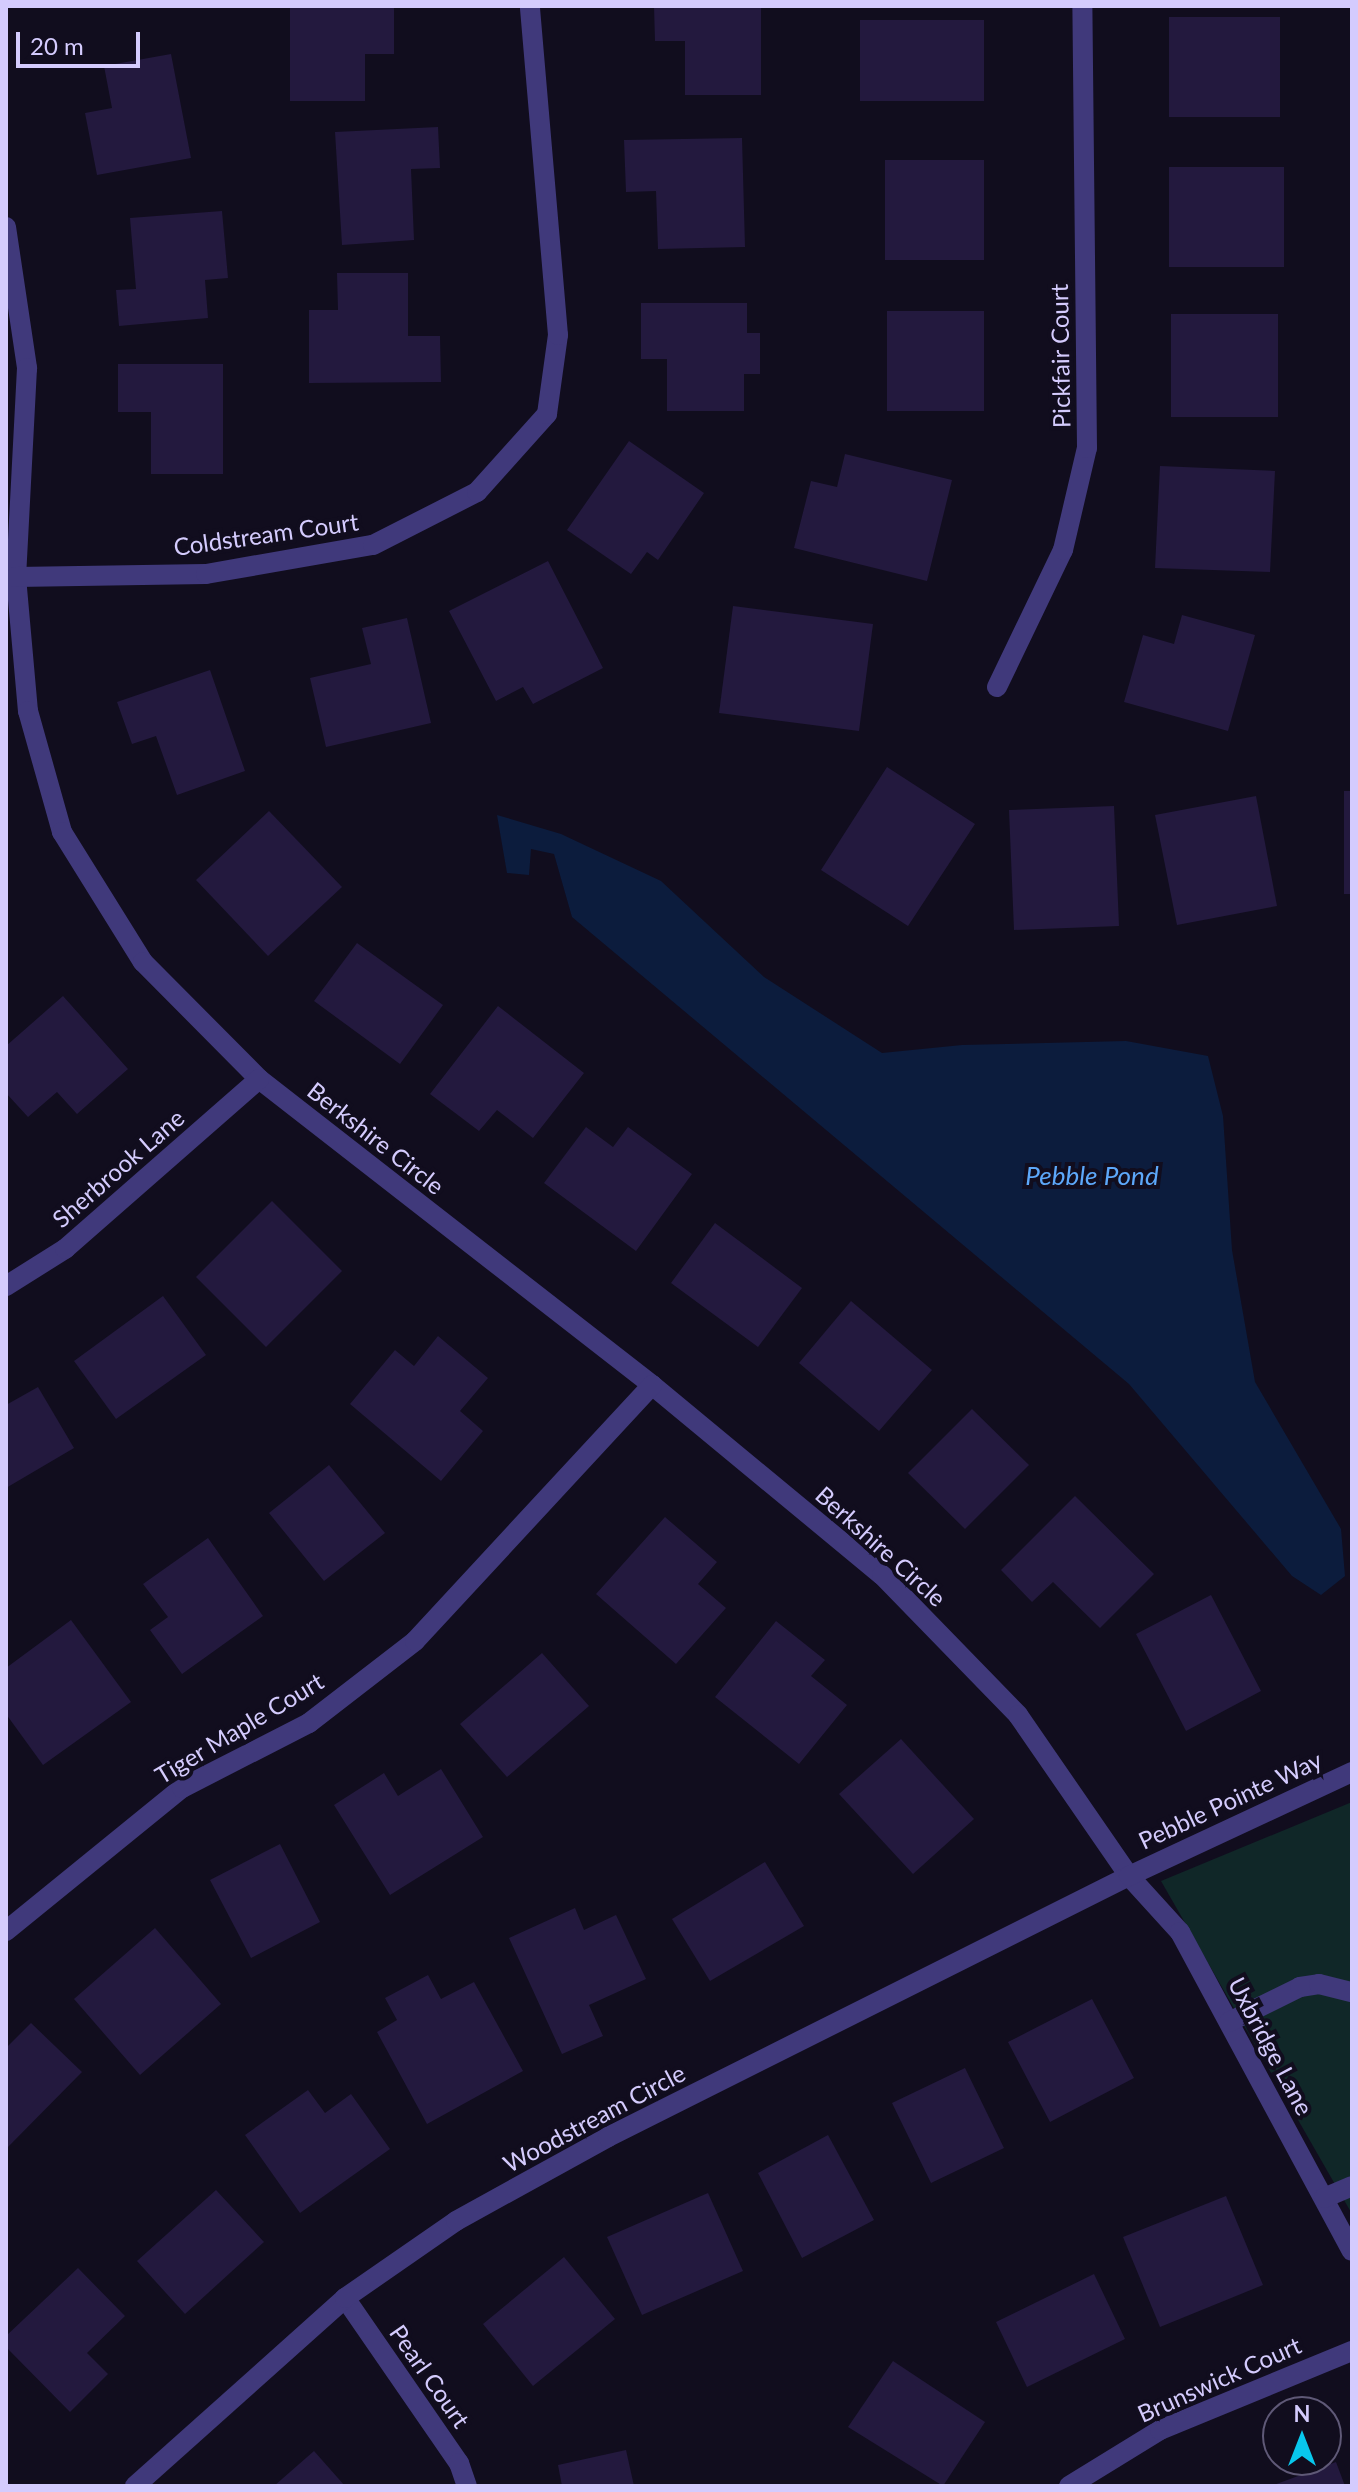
<!DOCTYPE html>
<html>
<head>
<meta charset="utf-8">
<style>
	body { margin:0 }
	#map { position:relative; width:1358px; height:2492px; overflow:hidden; background:#110d1e; font-family:Lato,sans-serif }
	div>[style] { position:absolute }
	.green>* { inset:0; background:#102728 }
	.water>* { inset:0; background:#0c1c3d }
	.building>* { inset:0; background:#23193e }
	.minor>* { height:20px; margin:-10px; padding:0 10px; transform-origin:10px; border-radius:10px; background:#40397b }
	span { translate:-50% -50%; white-space:nowrap; text-align:center; line-height:1.15; -webkit-text-stroke:8px #110d1e; paint-order:stroke }
	.street-label { font-size:24px; color:#d4cbfd }
	.water-label { font-size:26px; color:#5da8fa; font-style:italic }
	.frame { position:absolute; inset:0; border:8px solid #d4cbfd; pointer-events:none }
	.north { position:absolute; left:1262px; top:2396px; width:80px; height:80px; box-sizing:border-box; background:#110d1e; border:2px solid #5f5977; border-radius:50%; rotate:0deg; font-size:22px; font-weight:700; line-height:32px; text-align:center; color:#d4cbfd }
	.north::after { content:''; display:block; margin:auto; width:28px; height:36px; background:#08c8ed; clip-path:polygon(50% 0,100% 100%,50% 72%,0 100%) }
	.scale { position:absolute; left:16px; top:32px; width:124px; height:36px; box-sizing:border-box; border:4px solid #d4cbfd; border-top:0; padding-left:10px; font-size:24px; line-height:28px; white-space:nowrap; color:#d4cbfd; -webkit-text-stroke:6px #110d1e; paint-order:stroke }
</style>
</head>
<body>
<div id="map">
	<div class="green">
		<i style="clip-path:polygon(1352px 1802px,1352px 2214px,1161px 1881px)"></i>
	</div>
	<div class="water">
		<i style="clip-path:polygon(497px 815px,561px 834px,661px 881px,764px 977px,882px 1053px,962px 1045px,1126px 1041px,1208px 1056px,1223px 1116px,1232px 1250px,1255px 1382px,1341px 1529px,1345px 1576px,1321px 1595px,1292px 1576px,1129px 1384px,572px 917px,554px 854px,531px 849px,529px 875px,507px 873px)"></i>
	</div>
	<div class="building">
		<i style="clip-path:polygon(290px 6px,394px 6px,394px 54px,365px 54px,365px 101px,290px 101px)"></i>
		<i style="clip-path:polygon(654px 6px,761px 6px,761px 95px,685px 95px,685px 41px,655px 41px)"></i>
		<i style="clip-path:polygon(1169px 17px,1280px 17px,1280px 117px,1169px 117px)"></i>
		<i style="clip-path:polygon(860px 20px,984px 20px,984px 101px,860px 101px)"></i>
		<i style="clip-path:polygon(171px 54px,191px 158px,97px 175px,85px 113px,112px 108px,104px 66px)"></i>
		<i style="clip-path:polygon(438px 127px,440px 168px,411px 169px,414px 240px,342px 245px,335px 132px)"></i>
		<i style="clip-path:polygon(742px 138px,745px 247px,658px 249px,656px 191px,626px 192px,624px 140px)"></i>
		<i style="clip-path:polygon(885px 160px,984px 160px,984px 260px,885px 260px)"></i>
		<i style="clip-path:polygon(1169px 167px,1284px 167px,1284px 267px,1169px 267px)"></i>
		<i style="clip-path:polygon(222px 211px,228px 278px,205px 280px,208px 318px,119px 326px,116px 290px,136px 289px,130px 218px)"></i>
		<i style="clip-path:polygon(337px 273px,408px 273px,408px 336px,440px 336px,441px 382px,309px 383px,309px 310px,338px 310px)"></i>
		<i style="clip-path:polygon(641px 303px,747px 303px,747px 333px,760px 333px,760px 374px,744px 374px,744px 411px,667px 411px,667px 359px,641px 359px)"></i>
		<i style="clip-path:polygon(887px 311px,984px 311px,984px 411px,887px 411px)"></i>
		<i style="clip-path:polygon(1171px 314px,1278px 314px,1278px 417px,1171px 417px)"></i>
		<i style="clip-path:polygon(118px 364px,223px 364px,223px 474px,151px 474px,151px 412px,118px 412px)"></i>
		<i style="clip-path:polygon(629px 441px,704px 493px,658px 560px,647px 552px,631px 574px,567px 530px)"></i>
		<i style="clip-path:polygon(845px 454px,952px 480px,927px 581px,794px 548px,811px 481px,837px 487px)"></i>
		<i style="clip-path:polygon(1160px 466px,1275px 471px,1270px 572px,1155px 568px)"></i>
		<i style="clip-path:polygon(548px 561px,603px 668px,533px 704px,523px 687px,496px 701px,449px 611px)"></i>
		<i style="clip-path:polygon(733px 606px,873px 624px,859px 731px,719px 713px)"></i>
		<i style="clip-path:polygon(1182px 615px,1255px 635px,1228px 731px,1124px 702px,1143px 635px,1174px 644px)"></i>
		<i style="clip-path:polygon(407px 618px,431px 723px,326px 747px,310px 678px,371px 664px,362px 628px)"></i>
		<i style="clip-path:polygon(210px 670px,245px 771px,177px 795px,156px 736px,132px 744px,117px 702px)"></i>
		<i style="clip-path:polygon(887px 767px,975px 824px,908px 926px,821px 870px)"></i>
		<i style="clip-path:polygon(1344px 791px,1352px 791px,1352px 894px,1344px 894px)"></i>
		<i style="clip-path:polygon(1256px 796px,1277px 906px,1177px 925px,1155px 815px)"></i>
		<i style="clip-path:polygon(1114px 806px,1119px 926px,1014px 930px,1009px 810px)"></i>
		<i style="clip-path:polygon(269px 811px,342px 887px,268px 956px,196px 880px)"></i>
		<i style="clip-path:polygon(357px 943px,443px 1005px,400px 1064px,314px 1001px)"></i>
		<i style="clip-path:polygon(63px 996px,128px 1069px,77px 1114px,57px 1092px,28px 1117px,6px 1093px,6px 1046px)"></i>
		<i style="clip-path:polygon(498px 1006px,584px 1073px,533px 1138px,497px 1110px,479px 1131px,430px 1094px)"></i>
		<i style="clip-path:polygon(586px 1127px,613px 1147px,628px 1127px,692px 1174px,636px 1251px,544px 1183px)"></i>
		<i style="clip-path:polygon(272px 1201px,342px 1271px,266px 1347px,196px 1277px)"></i>
		<i style="clip-path:polygon(715px 1223px,802px 1288px,758px 1347px,671px 1283px)"></i>
		<i style="clip-path:polygon(163px 1296px,206px 1355px,116px 1419px,74px 1361px)"></i>
		<i style="clip-path:polygon(851px 1301px,932px 1370px,879px 1431px,799px 1363px)"></i>
		<i style="clip-path:polygon(438px 1336px,488px 1378px,460px 1411px,483px 1431px,441px 1481px,350px 1404px,395px 1350px,414px 1366px)"></i>
		<i style="clip-path:polygon(38px 1387px,74px 1448px,6px 1488px,6px 1405px)"></i>
		<i style="clip-path:polygon(972px 1409px,1029px 1465px,965px 1529px,908px 1473px)"></i>
		<i style="clip-path:polygon(329px 1465px,385px 1533px,324px 1581px,269px 1513px)"></i>
		<i style="clip-path:polygon(1075px 1496px,1154px 1574px,1100px 1628px,1053px 1582px,1032px 1602px,1001px 1570px)"></i>
		<i style="clip-path:polygon(665px 1517px,717px 1562px,698px 1584px,726px 1608px,676px 1664px,596px 1594px)"></i>
		<i style="clip-path:polygon(208px 1538px,263px 1616px,182px 1674px,150px 1630px,168px 1617px,143px 1584px)"></i>
		<i style="clip-path:polygon(1211px 1595px,1261px 1691px,1186px 1731px,1136px 1634px)"></i>
		<i style="clip-path:polygon(71px 1620px,131px 1702px,43px 1765px,6px 1714px,6px 1668px)"></i>
		<i style="clip-path:polygon(776px 1621px,825px 1660px,811px 1676px,847px 1705px,799px 1764px,715px 1697px)"></i>
		<i style="clip-path:polygon(542px 1653px,589px 1706px,507px 1777px,460px 1724px)"></i>
		<i style="clip-path:polygon(901px 1739px,974px 1819px,913px 1874px,839px 1794px)"></i>
		<i style="clip-path:polygon(441px 1769px,483px 1837px,390px 1895px,334px 1805px,384px 1773px,398px 1796px)"></i>
		<i style="clip-path:polygon(280px 1844px,320px 1922px,251px 1958px,210px 1880px)"></i>
		<i style="clip-path:polygon(765px 1862px,804px 1926px,710px 1981px,672px 1919px)"></i>
		<i style="clip-path:polygon(575px 1908px,584px 1930px,616px 1915px,646px 1979px,589px 2005px,603px 2036px,562px 2054px,509px 1938px)"></i>
		<i style="clip-path:polygon(155px 1928px,221px 2004px,140px 2075px,74px 1999px)"></i>
		<i style="clip-path:polygon(428px 1975px,441px 1999px,474px 1982px,523px 2071px,427px 2124px,377px 2032px,397px 2020px,385px 1998px)"></i>
		<i style="clip-path:polygon(1092px 1999px,1134px 2078px,1050px 2122px,1008px 2042px)"></i>
		<i style="clip-path:polygon(31px 2023px,82px 2072px,6px 2149px,6px 2048px)"></i>
		<i style="clip-path:polygon(965px 2068px,1004px 2148px,931px 2183px,892px 2103px)"></i>
		<i style="clip-path:polygon(308px 2090px,325px 2113px,351px 2094px,390px 2149px,300px 2213px,245px 2135px)"></i>
		<i style="clip-path:polygon(828px 2135px,874px 2220px,802px 2258px,758px 2173px)"></i>
		<i style="clip-path:polygon(216px 2190px,264px 2242px,185px 2314px,137px 2261px)"></i>
		<i style="clip-path:polygon(708px 2193px,743px 2271px,642px 2315px,607px 2237px)"></i>
		<i style="clip-path:polygon(1226px 2196px,1263px 2285px,1160px 2327px,1123px 2237px)"></i>
		<i style="clip-path:polygon(564px 2257px,615px 2319px,533px 2386px,483px 2324px)"></i>
		<i style="clip-path:polygon(78px 2268px,125px 2316px,87px 2353px,108px 2374px,70px 2412px,6px 2347px,6px 2336px)"></i>
		<i style="clip-path:polygon(1094px 2274px,1125px 2339px,1027px 2387px,996px 2322px)"></i>
		<i style="clip-path:polygon(893px 2361px,985px 2422px,943px 2486px,848px 2427px)"></i>
		<i style="clip-path:polygon(626px 2450px,634px 2486px,562px 2486px,558px 2465px)"></i>
		<i style="clip-path:polygon(314px 2451px,345px 2486px,274px 2486px)"></i>
		<i style="clip-path:polygon(1336px 2462px,1345px 2486px,1271px 2486px)"></i>
	</div>
	<div class="minor">
		<i style="left:6px;top:227px;width:143px;rotate:81.5deg"></i>
		<i style="left:27px;top:368px;width:209px;rotate:93deg"></i>
		<i style="left:16px;top:577px;width:135px;rotate:84.9deg"></i>
		<i style="left:28px;top:711px;width:126px;rotate:74.3deg"></i>
		<i style="left:62px;top:832px;width:153px;rotate:58.1deg"></i>
		<i style="left:143px;top:962px;width:165px;rotate:45.2deg"></i>
		<i style="left:259px;top:1079px;width:498px;rotate:37.9deg"></i>
		<i style="left:652px;top:1385px;width:298px;rotate:39.6deg"></i>
		<i style="left:882px;top:1575px;width:195px;rotate:45.8deg"></i>
		<i style="left:1018px;top:1715px;width:196px;rotate:55.4deg"></i>
		<i style="left:1129px;top:1876px;width:76px;rotate:47.7deg"></i>
		<i style="left:1180px;top:1932px;width:362px;rotate:61.7deg"></i>
		<i style="left:16px;top:577px;width:190px;rotate:-0.9deg"></i>
		<i style="left:206px;top:574px;width:169px;rotate:-9.9deg"></i>
		<i style="left:373px;top:545px;width:117px;rotate:-27deg"></i>
		<i style="left:477px;top:492px;width:105px;rotate:-48.1deg"></i>
		<i style="left:547px;top:414px;width:80px;rotate:-82.1deg"></i>
		<i style="left:558px;top:335px;width:330px;rotate:-94.9deg"></i>
		<i style="left:997px;top:687px;width:152px;rotate:-64.3deg"></i>
		<i style="left:1063px;top:550px;width:105px;rotate:-76.8deg"></i>
		<i style="left:1087px;top:448px;width:442px;rotate:-90.6deg"></i>
		<i style="left:6px;top:1286px;width:70px;rotate:-32.1deg"></i>
		<i style="left:65px;top:1249px;width:258px;rotate:-41.2deg"></i>
		<i style="left:6px;top:1931px;width:227px;rotate:-39.1deg"></i>
		<i style="left:182px;top:1788px;width:143px;rotate:-27.1deg"></i>
		<i style="left:309px;top:1723px;width:134px;rotate:-37.7deg"></i>
		<i style="left:415px;top:1641px;width:349px;rotate:-47.2deg"></i>
		<i style="left:1229px;top:2022px;width:79px;rotate:-26.2deg"></i>
		<i style="left:1300px;top:1987px;width:19px;rotate:-9deg"></i>
		<i style="left:1319px;top:1984px;width:34px;rotate:14deg"></i>
		<i style="left:1324px;top:2198px;width:30px;rotate:-23deg"></i>
		<i style="left:345px;top:2298px;width:201px;rotate:55.4deg"></i>
		<i style="left:459px;top:2463px;width:24px;rotate:71deg"></i>
		<i style="left:135px;top:2486px;width:282px;rotate:-41.8deg"></i>
		<i style="left:345px;top:2298px;width:135px;rotate:-34.7deg"></i>
		<i style="left:456px;top:2221px;width:174px;rotate:-28.9deg"></i>
		<i style="left:608px;top:2137px;width:583px;rotate:-26.61deg"></i>
		<i style="left:1129px;top:1876px;width:246px;rotate:-25deg"></i>
		<i style="left:1069px;top:2486px;width:107px;rotate:-31.6deg"></i>
		<i style="left:1160px;top:2430px;width:208px;rotate:-22.4deg"></i>
	</div>
	<div class="street-label">
		<span style="left:1060px;top:356px;rotate:-91deg">Pickfair Court</span>
		<span style="left:266px;top:534px;rotate:-8deg">Coldstream Court</span>
		<span style="left:376px;top:1138px;rotate:38deg">Berkshire Circle</span>
		<span style="left:118px;top:1168px;rotate:-41deg">Sherbrook Lane</span>
		<span style="left:881px;top:1546px;rotate:42deg">Berkshire Circle</span>
		<span style="left:239px;top:1728px;rotate:-31deg">Tiger Maple Court</span>
		<span style="left:1230px;top:1800px;rotate:-25deg">Pebble Pointe Way</span>
		<span style="left:1271px;top:2046px;rotate:62deg">Uxbridge Lane</span>
		<span style="left:594px;top:2118px;rotate:-28deg">Woodstream Circle</span>
		<span style="left:430px;top:2376px;rotate:55deg">Pearl Court</span>
		<span style="left:1219px;top:2379px;rotate:-24deg">Brunswick Court</span>
	</div>
	<div class="water-label">
		<span style="left:1092px;top:1176px">Pebble Pond</span>
	</div>
	<div class="frame"></div>
	<div class="north">N</div>
	<div class="scale">20 m</div>
</div>
</body>
</html>
